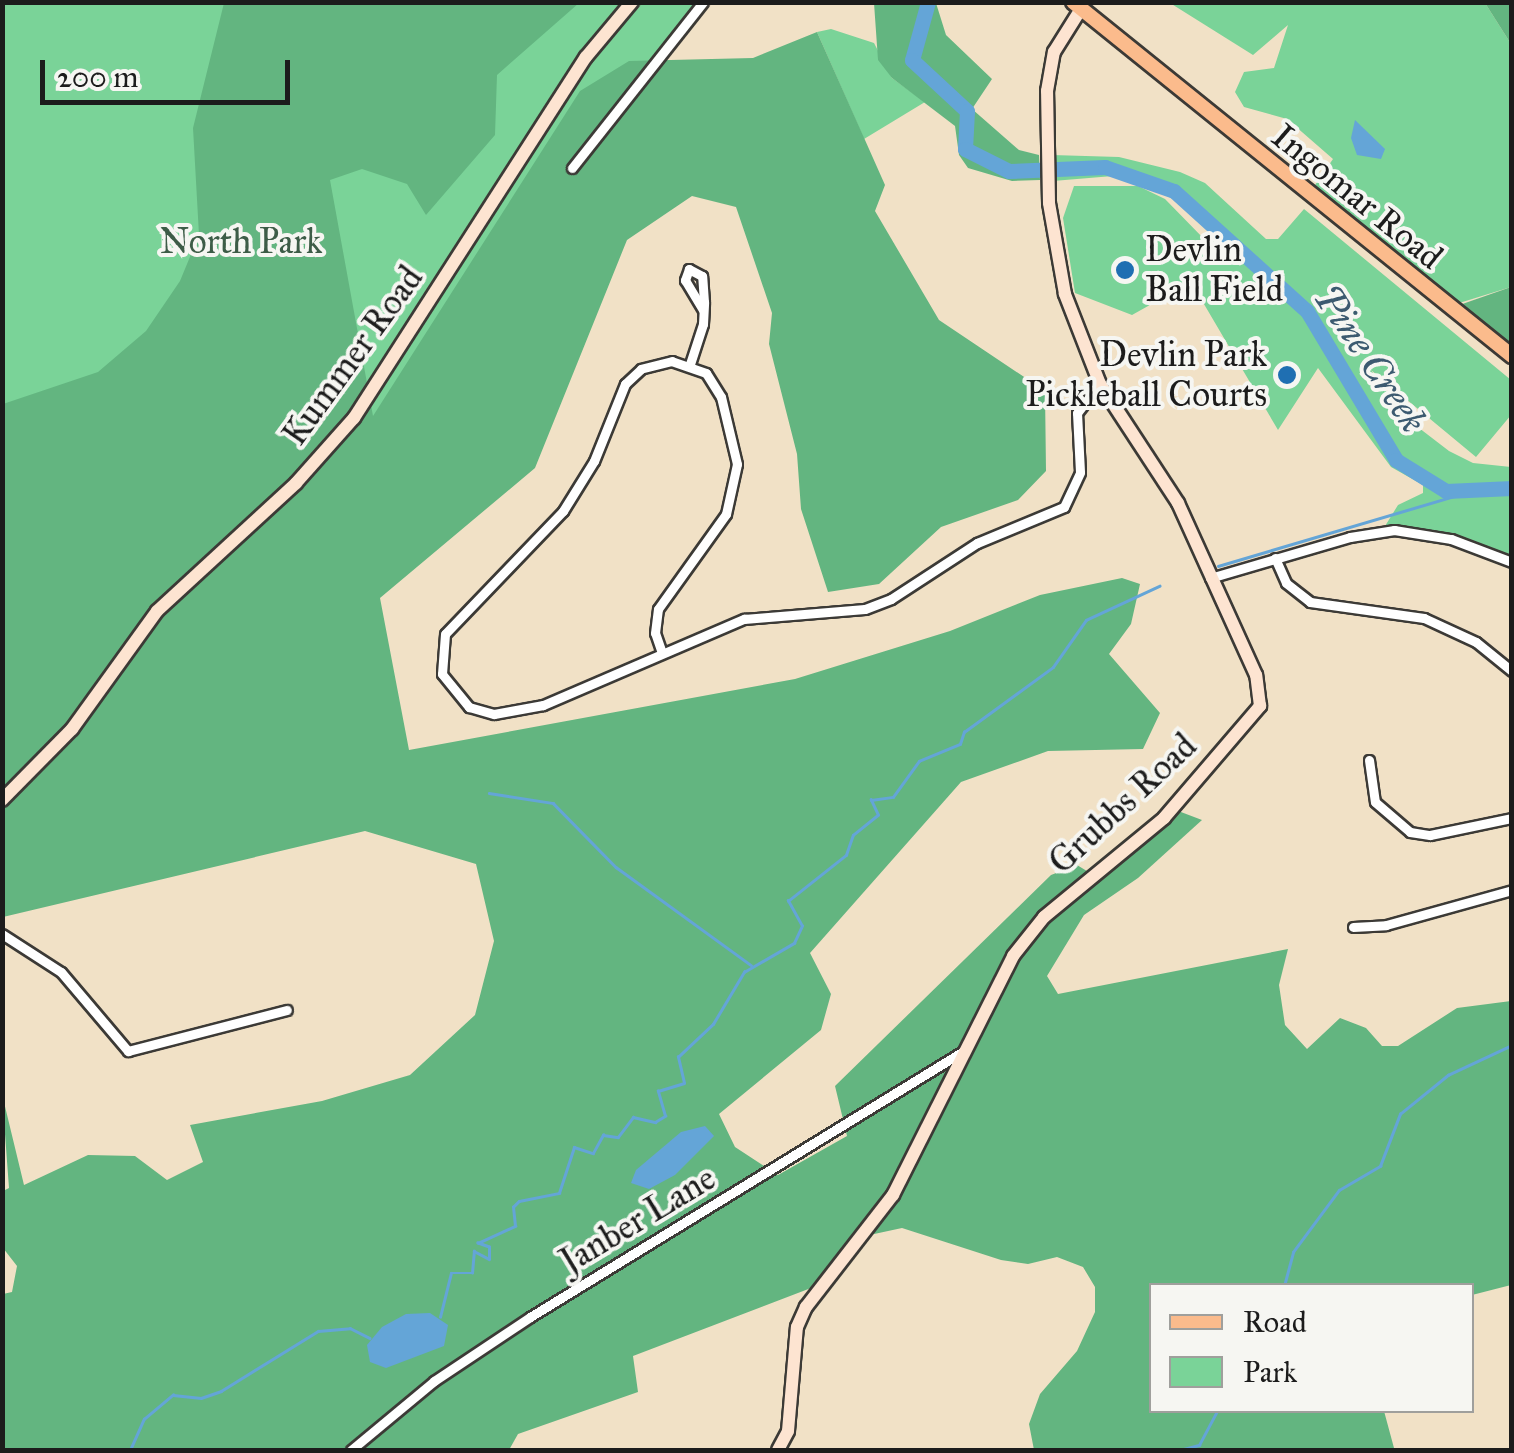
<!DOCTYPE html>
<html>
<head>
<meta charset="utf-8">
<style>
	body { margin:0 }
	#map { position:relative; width:1514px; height:1453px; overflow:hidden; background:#f1e1c6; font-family:"IM FELL Great Primer",serif }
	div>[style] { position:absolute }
	.green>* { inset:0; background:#7ad398 }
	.forest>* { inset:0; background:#63b580 }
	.water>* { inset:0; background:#64a5d7 }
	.stream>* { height:2.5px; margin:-1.25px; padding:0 1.25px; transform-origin:1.25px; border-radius:1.25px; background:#64a5d7 }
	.river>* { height:15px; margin:-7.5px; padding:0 7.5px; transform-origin:7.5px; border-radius:7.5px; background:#64a5d7 }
	.roads { filter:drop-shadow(2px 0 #3c3a36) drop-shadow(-2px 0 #3c3a36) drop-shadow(0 2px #3c3a36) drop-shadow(0 -2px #3c3a36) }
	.street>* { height:9px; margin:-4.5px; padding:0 4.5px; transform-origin:4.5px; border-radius:4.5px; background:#fff }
	.secondary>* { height:12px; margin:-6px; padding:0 6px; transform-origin:6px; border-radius:6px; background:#fde4d1 }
	.primary>* { height:14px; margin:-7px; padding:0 7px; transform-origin:7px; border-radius:7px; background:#fbbb8c }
	.dots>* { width:28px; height:28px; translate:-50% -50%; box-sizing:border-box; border:5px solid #f6f6f2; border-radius:50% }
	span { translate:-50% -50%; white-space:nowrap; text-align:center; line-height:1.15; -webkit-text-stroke:8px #f6f6f2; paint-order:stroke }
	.street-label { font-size:35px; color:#1c1c1c }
	.park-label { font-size:35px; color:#3d5c47 }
	.poi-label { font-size:35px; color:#1c1c1c }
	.left { translate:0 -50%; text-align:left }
	.right { translate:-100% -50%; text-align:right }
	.water-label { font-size:38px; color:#3c5a70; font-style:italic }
	.frame { position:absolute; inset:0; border:5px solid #1c1c1c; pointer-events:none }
	.legend { position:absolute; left:1149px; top:1283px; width:325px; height:130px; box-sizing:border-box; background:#f6f6f2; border:2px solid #9f9f9c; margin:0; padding:12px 18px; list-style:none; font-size:30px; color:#1c1c1c }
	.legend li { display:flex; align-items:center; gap:20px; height:50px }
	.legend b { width:50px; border:2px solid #9f9f9c }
	.scale { position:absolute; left:40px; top:60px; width:250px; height:45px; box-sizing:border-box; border:5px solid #1c1c1c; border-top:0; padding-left:12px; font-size:30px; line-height:35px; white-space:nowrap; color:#1c1c1c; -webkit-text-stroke:8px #f6f6f2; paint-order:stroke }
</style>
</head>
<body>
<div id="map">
	<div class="green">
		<i style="clip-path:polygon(3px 3px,696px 3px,3px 916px)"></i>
		<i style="clip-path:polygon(1170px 3px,1485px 3px,1511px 44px,1511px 287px,1456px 304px,1313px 188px,1333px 159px,1287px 119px,1244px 107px,1235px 92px,1244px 72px,1274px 68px,1288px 25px,1253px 55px)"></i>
		<i style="clip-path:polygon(831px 29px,874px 43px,892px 78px,925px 102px,864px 139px,817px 32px)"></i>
		<i style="clip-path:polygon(1052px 155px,1119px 157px,1180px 172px,1205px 183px,1266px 239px,1278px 239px,1304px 209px,1511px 380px,1511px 415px,1476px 457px,1371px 370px,1406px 418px,1449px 451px,1473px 463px,1511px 467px,1511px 562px,1467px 544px,1382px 531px,1398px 505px,1423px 493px,1423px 485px,1391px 467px,1318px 368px,1278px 430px,1191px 282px,1132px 315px,1075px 293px,1063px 218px,1074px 186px,1138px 186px,1165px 199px,1206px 241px,1214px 240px,1187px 203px,1158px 182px,1125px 175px,1053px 181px)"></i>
	</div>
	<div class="forest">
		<i style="clip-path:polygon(224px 3px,579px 3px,497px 75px,495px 135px,426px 215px,407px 184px,362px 169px,330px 180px,373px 416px,580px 91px,629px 61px,753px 58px,817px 32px,885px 185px,875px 211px,939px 320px,1045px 391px,1046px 471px,1018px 500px,941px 527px,879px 584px,828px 592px,801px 509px,797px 454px,769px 344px,772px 313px,736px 207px,692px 196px,627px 240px,535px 468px,380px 598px,409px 750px,795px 679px,950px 631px,1040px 595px,1122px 578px,1140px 584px,1131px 624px,1109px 654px,1160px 713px,1143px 749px,1048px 751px,961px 782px,810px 953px,831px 994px,821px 1030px,719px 1114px,735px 1147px,778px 1175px,847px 1136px,835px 1086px,1051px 875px,1077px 865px,1095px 876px,1173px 809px,1202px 820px,1138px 878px,1084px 915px,1047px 976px,1058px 994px,1288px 949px,1279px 985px,1285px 1025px,1307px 1049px,1340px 1018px,1366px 1028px,1382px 1046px,1398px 1046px,1457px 1008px,1511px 1001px,1511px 1285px,1472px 1295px,1472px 1286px,1152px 1286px,1152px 1410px,1384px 1411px,1394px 1448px,1034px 1450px,1029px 1424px,1040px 1394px,1077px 1351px,1095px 1312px,1095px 1287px,1083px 1267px,1057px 1257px,1028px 1264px,1001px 1260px,902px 1228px,851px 1239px,811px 1288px,633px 1356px,638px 1392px,518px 1434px,509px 1450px,3px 1450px,3px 1294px,12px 1292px,17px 1266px,3px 1248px,3px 1191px,9px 1188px,2px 1094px,24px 1185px,88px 1155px,135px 1156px,167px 1180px,203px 1162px,190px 1125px,322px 1101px,410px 1075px,475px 1015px,494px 941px,476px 864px,365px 831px,3px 917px,3px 404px,98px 372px,146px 331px,180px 281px,199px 235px,193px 128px)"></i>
		<i style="clip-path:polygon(874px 3px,936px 3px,946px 35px,992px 79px,972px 109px,1019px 150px,1039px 155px,1040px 180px,1012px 181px,968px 168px,959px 155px,955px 126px,892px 78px,878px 60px)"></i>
		<i style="clip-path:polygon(1485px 3px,1511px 3px,1511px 44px)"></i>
		<i style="clip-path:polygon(1511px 287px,1511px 356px,1448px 309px)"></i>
	</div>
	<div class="water">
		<i style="clip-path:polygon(1355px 120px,1385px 149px,1381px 159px,1357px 155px,1351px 138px)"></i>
		<i style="clip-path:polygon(705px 1126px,714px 1136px,675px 1175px,649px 1189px,631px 1183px,636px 1170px,681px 1132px)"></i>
		<i style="clip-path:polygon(430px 1313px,448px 1325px,444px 1346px,386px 1368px,370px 1362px,367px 1345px,382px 1327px,406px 1314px)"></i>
	</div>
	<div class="stream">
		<i style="left:1218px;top:566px;width:258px;rotate:-16.5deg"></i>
		<i style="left:489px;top:793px;width:65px;rotate:8.9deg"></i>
		<i style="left:553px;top:803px;width:90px;rotate:45.5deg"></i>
		<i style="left:616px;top:867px;width:167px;rotate:36deg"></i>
		<i style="left:1284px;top:1286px;width:35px;rotate:-75deg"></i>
		<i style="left:1293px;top:1252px;width:77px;rotate:-53.4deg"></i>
		<i style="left:1339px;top:1190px;width:48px;rotate:-30.3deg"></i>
		<i style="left:1380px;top:1166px;width:56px;rotate:-69deg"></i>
		<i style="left:1400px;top:1114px;width:62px;rotate:-39.1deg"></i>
		<i style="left:1448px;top:1075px;width:71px;rotate:-25.1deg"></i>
		<i style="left:440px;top:1317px;width:45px;rotate:-76deg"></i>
		<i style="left:451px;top:1273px;width:21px"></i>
		<i style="left:472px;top:1273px;width:22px;rotate:-85deg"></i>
		<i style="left:474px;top:1251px;width:17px;rotate:28deg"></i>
		<i style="left:489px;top:1259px;width:12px;rotate:-90deg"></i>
		<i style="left:489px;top:1247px;width:12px;rotate:-160deg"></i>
		<i style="left:478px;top:1243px;width:41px;rotate:-24.7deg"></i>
		<i style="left:515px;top:1226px;width:19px;rotate:-96deg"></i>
		<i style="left:513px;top:1207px;width:8px;rotate:-45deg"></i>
		<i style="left:519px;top:1201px;width:41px;rotate:-11.3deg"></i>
		<i style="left:559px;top:1193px;width:48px;rotate:-71.9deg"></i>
		<i style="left:574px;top:1147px;width:20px;rotate:18deg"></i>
		<i style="left:593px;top:1153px;width:21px;rotate:-61deg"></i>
		<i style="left:603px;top:1135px;width:15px;rotate:8deg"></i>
		<i style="left:618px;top:1137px;width:25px;rotate:-53deg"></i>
		<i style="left:633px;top:1117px;width:23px;rotate:13deg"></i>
		<i style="left:655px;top:1122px;width:12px;rotate:-31deg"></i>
		<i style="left:665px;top:1116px;width:26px;rotate:-106deg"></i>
		<i style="left:658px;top:1091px;width:27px;rotate:-17deg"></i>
		<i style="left:684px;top:1083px;width:27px;rotate:-103deg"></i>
		<i style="left:678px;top:1057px;width:48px;rotate:-43.3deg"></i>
		<i style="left:713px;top:1024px;width:61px;rotate:-59.2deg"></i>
		<i style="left:744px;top:972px;width:58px;rotate:-30.1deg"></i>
		<i style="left:794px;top:943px;width:19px;rotate:-65deg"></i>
		<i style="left:802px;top:926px;width:29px;rotate:-119deg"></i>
		<i style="left:788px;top:901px;width:74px;rotate:-38.4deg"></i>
		<i style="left:846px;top:855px;width:21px;rotate:-71deg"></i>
		<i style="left:853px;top:835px;width:32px;rotate:-39deg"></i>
		<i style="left:878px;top:815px;width:17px;rotate:-115deg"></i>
		<i style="left:871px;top:800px;width:22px;rotate:-8deg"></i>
		<i style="left:893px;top:797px;width:44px;rotate:-54.2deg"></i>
		<i style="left:919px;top:761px;width:44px;rotate:-22.5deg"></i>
		<i style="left:960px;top:744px;width:13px;rotate:-72deg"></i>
		<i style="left:964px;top:732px;width:110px;rotate:-36.1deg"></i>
		<i style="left:1053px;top:667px;width:57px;rotate:-54.9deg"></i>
		<i style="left:1086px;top:620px;width:81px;rotate:-25deg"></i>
		<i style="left:130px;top:1450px;width:34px;rotate:-66deg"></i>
		<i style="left:144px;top:1419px;width:38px;rotate:-40deg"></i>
		<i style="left:173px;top:1395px;width:28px;rotate:6deg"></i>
		<i style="left:201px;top:1398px;width:21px;rotate:-19deg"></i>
		<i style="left:221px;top:1391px;width:114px;rotate:-31.7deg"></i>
		<i style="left:318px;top:1331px;width:32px;rotate:-5deg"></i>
		<i style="left:350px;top:1328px;width:22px;rotate:27deg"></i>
		<i style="left:1180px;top:1450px;width:20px;rotate:-15deg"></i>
		<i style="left:1199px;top:1445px;width:40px;rotate:-62deg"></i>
	</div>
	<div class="river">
		<i style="left:928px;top:2px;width:60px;rotate:105.4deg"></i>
		<i style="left:912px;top:60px;width:75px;rotate:42.8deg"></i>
		<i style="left:967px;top:111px;width:38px;rotate:93deg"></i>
		<i style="left:965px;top:149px;width:49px;rotate:26.6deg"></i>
		<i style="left:1009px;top:171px;width:96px;rotate:-2.4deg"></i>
		<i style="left:1105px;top:167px;width:73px;rotate:19.2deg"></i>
		<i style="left:1174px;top:191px;width:179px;rotate:42.1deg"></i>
		<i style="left:1307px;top:311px;width:174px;rotate:59.1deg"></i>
		<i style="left:1396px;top:460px;width:59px;rotate:31.8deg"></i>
		<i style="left:1446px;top:491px;width:66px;rotate:-2.6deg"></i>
	</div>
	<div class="roads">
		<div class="street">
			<i style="left:572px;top:168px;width:211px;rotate:-51.7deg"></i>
			<i style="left:690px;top:364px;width:42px;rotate:-72deg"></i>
			<i style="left:703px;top:324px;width:22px;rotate:-87deg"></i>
			<i style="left:704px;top:302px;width:26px;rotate:-94deg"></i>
			<i style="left:702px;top:276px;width:15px;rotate:-152deg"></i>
			<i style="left:689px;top:269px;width:12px;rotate:110deg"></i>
			<i style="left:685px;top:280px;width:35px;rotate:59deg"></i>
			<i style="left:1275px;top:558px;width:27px;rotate:66deg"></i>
			<i style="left:1286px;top:583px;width:31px;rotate:38deg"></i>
			<i style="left:1310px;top:602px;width:115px;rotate:8deg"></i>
			<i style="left:1424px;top:618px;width:57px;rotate:24.8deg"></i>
			<i style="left:1476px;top:642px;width:46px;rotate:38.9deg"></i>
			<i style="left:1210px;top:578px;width:146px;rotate:-16.3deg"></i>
			<i style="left:1350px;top:537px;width:45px;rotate:-9deg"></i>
			<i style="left:1394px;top:530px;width:58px;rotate:9deg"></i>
			<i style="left:1451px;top:539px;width:65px;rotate:20.7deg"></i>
			<i style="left:662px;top:653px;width:21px;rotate:-109deg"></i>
			<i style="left:655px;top:633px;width:24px;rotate:-83deg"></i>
			<i style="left:658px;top:609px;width:117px;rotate:-54.4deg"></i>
			<i style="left:726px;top:514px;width:51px;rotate:-77.6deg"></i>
			<i style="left:737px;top:464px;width:69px;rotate:-103.4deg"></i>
			<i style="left:721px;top:397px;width:28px;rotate:-122deg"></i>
			<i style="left:706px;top:373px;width:36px;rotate:-161deg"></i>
			<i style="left:672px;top:361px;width:32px;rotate:166deg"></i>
			<i style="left:641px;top:369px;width:22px;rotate:137deg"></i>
			<i style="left:625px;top:384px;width:83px;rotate:111.9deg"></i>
			<i style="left:594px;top:461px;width:59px;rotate:121.8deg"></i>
			<i style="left:563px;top:511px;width:170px;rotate:133.8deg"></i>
			<i style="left:445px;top:634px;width:40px;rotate:94.3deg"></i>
			<i style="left:442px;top:674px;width:43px;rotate:50.7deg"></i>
			<i style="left:469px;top:707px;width:26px;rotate:16deg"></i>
			<i style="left:494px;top:714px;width:50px;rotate:-10.4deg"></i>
			<i style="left:543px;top:705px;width:219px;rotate:-23.2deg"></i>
			<i style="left:744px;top:619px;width:121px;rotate:-4.7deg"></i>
			<i style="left:865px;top:609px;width:28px;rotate:-21deg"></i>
			<i style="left:891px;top:599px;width:103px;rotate:-33.1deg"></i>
			<i style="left:977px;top:543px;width:94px;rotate:-22.5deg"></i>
			<i style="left:1064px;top:507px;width:38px;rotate:-65deg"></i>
			<i style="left:1080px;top:472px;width:59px;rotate:-92.9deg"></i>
			<i style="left:1077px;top:413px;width:37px;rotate:-52deg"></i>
			<i style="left:1369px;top:760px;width:42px;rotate:81.9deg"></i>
			<i style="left:1375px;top:802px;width:46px;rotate:40.6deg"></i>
			<i style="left:1410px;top:832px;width:20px;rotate:9deg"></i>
			<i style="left:1430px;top:835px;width:84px;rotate:-11.7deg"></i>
			<i style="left:1353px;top:927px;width:33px;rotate:-3deg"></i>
			<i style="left:1386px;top:925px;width:131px;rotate:-15.5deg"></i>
			<i style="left:2px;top:934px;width:70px;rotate:32.8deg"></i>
			<i style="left:61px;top:972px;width:104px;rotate:49.7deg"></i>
			<i style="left:128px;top:1051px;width:164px;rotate:-14.5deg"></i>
			<i style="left:351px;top:1450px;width:108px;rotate:-39.7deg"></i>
			<i style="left:434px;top:1381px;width:115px;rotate:-33.7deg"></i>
			<i style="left:530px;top:1317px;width:507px;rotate:-31.53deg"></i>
		</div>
		<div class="secondary">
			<i style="left:2px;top:800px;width:100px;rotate:-45.4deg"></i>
			<i style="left:72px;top:729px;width:145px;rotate:-54.2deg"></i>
			<i style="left:157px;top:611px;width:189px;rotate:-42.6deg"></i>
			<i style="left:296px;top:483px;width:87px;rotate:-48.3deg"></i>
			<i style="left:354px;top:418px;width:429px;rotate:-57.3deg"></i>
			<i style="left:586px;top:57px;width:72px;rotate:-50.1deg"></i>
			<i style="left:778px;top:1450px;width:21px;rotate:-62deg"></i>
			<i style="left:788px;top:1431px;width:104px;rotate:-85.1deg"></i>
			<i style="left:797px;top:1327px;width:22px;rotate:-66deg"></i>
			<i style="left:806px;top:1307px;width:142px;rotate:-52.2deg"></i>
			<i style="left:893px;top:1195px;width:267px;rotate:-63.3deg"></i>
			<i style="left:1013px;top:956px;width:50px;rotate:-51.5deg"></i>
			<i style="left:1044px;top:917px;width:156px;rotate:-39.5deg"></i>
			<i style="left:1164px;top:818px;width:148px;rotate:-49.4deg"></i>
			<i style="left:1260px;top:706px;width:31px;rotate:-97deg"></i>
			<i style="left:1256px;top:675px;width:189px;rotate:-114.4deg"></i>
			<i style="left:1178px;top:503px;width:142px;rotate:-123.2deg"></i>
			<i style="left:1100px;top:384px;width:97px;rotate:-111.3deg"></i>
			<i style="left:1065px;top:294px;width:92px;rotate:-100deg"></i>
			<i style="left:1049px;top:203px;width:112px;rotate:-91deg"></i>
			<i style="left:1047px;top:91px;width:40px;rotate:-80deg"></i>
			<i style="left:1054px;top:52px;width:51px;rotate:-57.9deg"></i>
		</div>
		<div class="primary">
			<i style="left:1073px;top:2px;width:564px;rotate:38.88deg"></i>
		</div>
	</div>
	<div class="dots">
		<i style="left:1125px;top:270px;background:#1f6fb2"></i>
		<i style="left:1287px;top:375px;background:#1f6fb2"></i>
	</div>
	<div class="street-label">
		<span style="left:1357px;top:197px;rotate:39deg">Ingomar Road</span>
		<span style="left:353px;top:356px;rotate:-54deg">Kummer Road</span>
		<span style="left:1123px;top:804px;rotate:-43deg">Grubbs Road</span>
		<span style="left:638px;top:1220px;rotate:-31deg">Janber Lane</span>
	</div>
	<div class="park-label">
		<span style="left:241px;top:242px">North Park</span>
	</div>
	<div class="poi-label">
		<span class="left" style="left:1145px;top:270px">Devlin<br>Ball Field</span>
		<span class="right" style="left:1267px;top:375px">Devlin Park<br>Pickleball Courts</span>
	</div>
	<div class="water-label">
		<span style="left:1370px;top:359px;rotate:56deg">Pine Creek</span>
	</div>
	<div class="frame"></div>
	<ul class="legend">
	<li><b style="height:12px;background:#fbbb8c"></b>Road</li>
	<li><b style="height:28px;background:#7ad398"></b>Park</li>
	</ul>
	<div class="scale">200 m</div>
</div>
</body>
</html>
